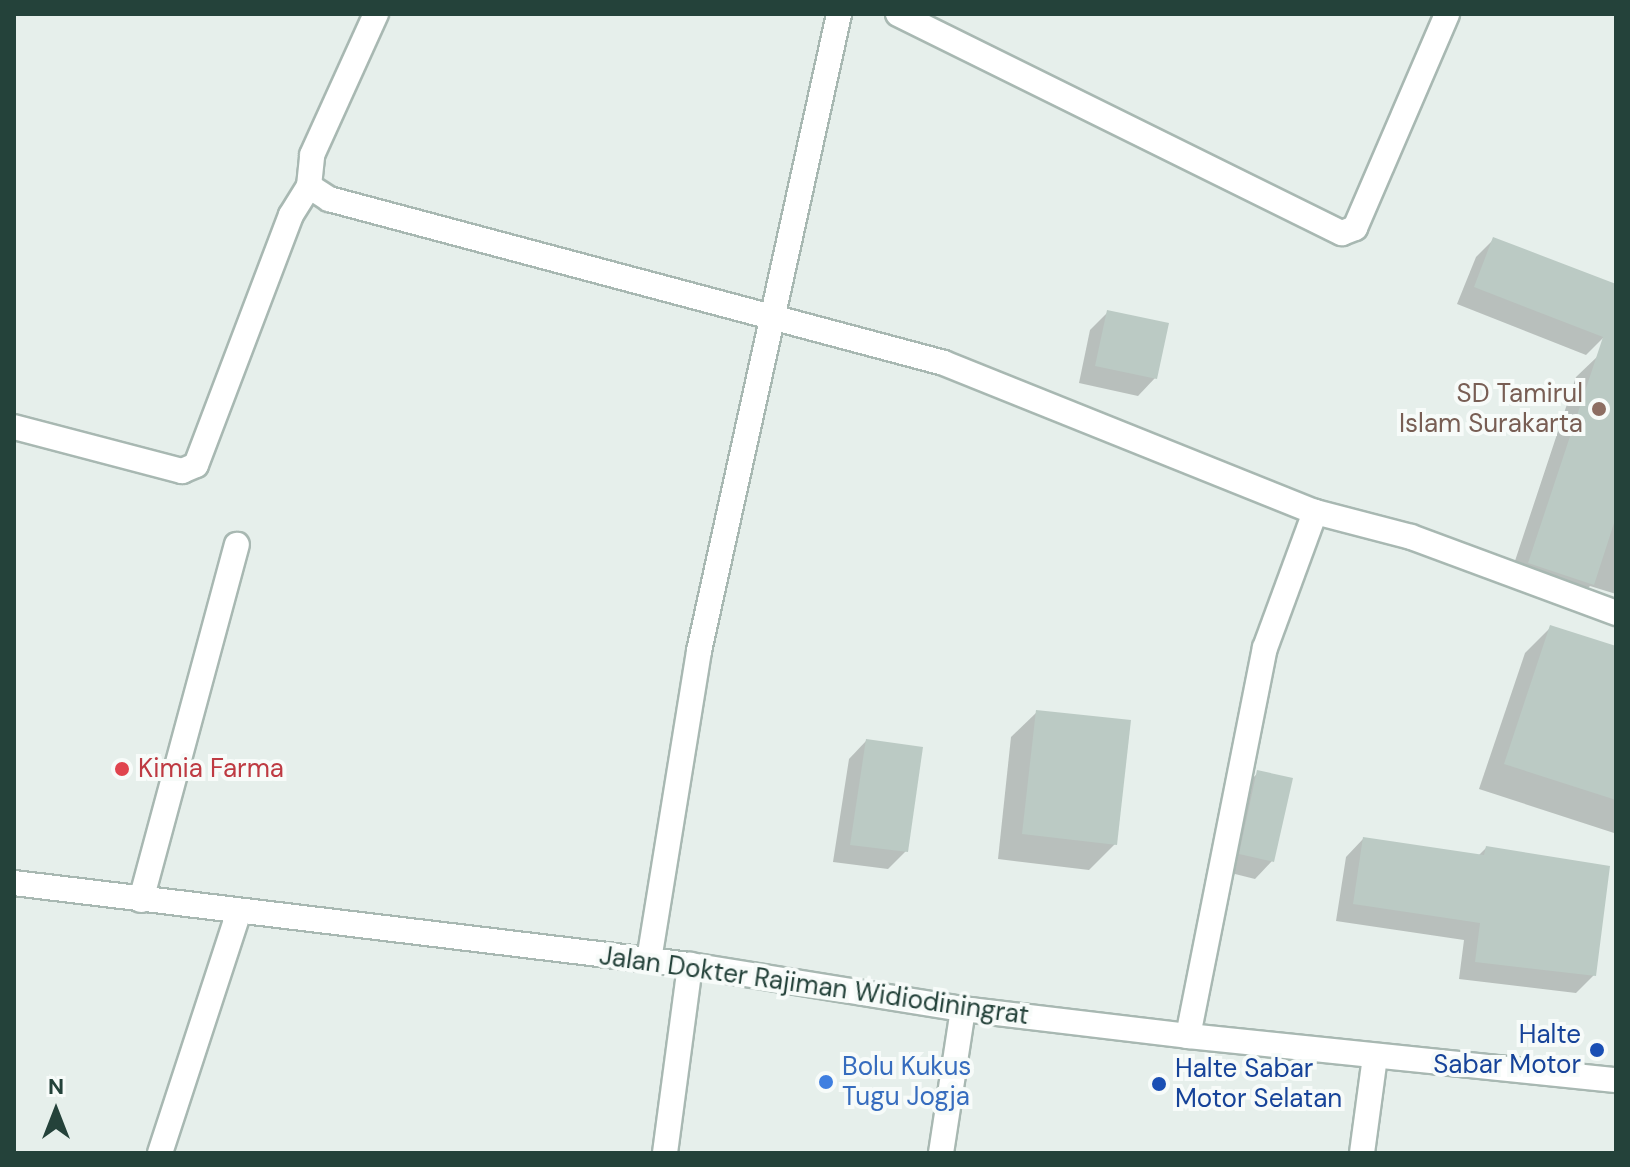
<!DOCTYPE html>
<html>
<head>
<meta charset="utf-8">
<style>
	body { margin:0 }
	#map { position:relative; width:1630px; height:1167px; overflow:hidden; background:#e6efeb; font-family:"DM Sans",sans-serif }
	div>[style] { position:absolute }
	.shadow>* { inset:0; background:#0003 }
	.building>* { inset:0; background:#bbcac4 }
	.roads { filter:drop-shadow(2px 0 #a8b8b2) drop-shadow(-2px 0 #a8b8b2) drop-shadow(0 2px #a8b8b2) drop-shadow(0 -2px #a8b8b2) }
	.lane>* { height:24px; margin:-12px; padding:0 12px; transform-origin:12px; border-radius:12px; background:#fff }
	.street>* { height:24px; margin:-12px; padding:0 12px; transform-origin:12px; border-radius:12px; background:#fff }
	.secondary>* { height:24px; margin:-12px; padding:0 12px; transform-origin:12px; border-radius:12px; background:#fff }
	.dots>* { width:22px; height:22px; translate:-50% -50%; box-sizing:border-box; border:4px solid #f7fbf9; border-radius:50% }
	span { translate:-50% -50%; white-space:nowrap; text-align:center; line-height:1.15; -webkit-text-stroke:8px #f7fbf9; paint-order:stroke }
	.education-label { font-size:26px; color:#785e54 }
	.right { translate:-100% -50%; text-align:right }
	.health-label { font-size:26px; color:#be3a42 }
	.left { translate:0 -50%; text-align:left }
	.street-label { font-size:26px; color:#24423a }
	.transit-label { font-size:26px; color:#164399 }
	.shop-label { font-size:26px; color:#366cbe }
	.frame { position:absolute; inset:0; border:16px solid #24423a; pointer-events:none }
	.north { position:absolute; left:16px; top:1071px; width:80px; height:80px; -webkit-text-stroke:6px #f7fbf9; paint-order:stroke; rotate:0deg; font-size:22px; font-weight:700; line-height:32px; text-align:center; color:#24423a }
	.north::after { content:''; display:block; margin:auto; width:28px; height:36px; background:#24423a; clip-path:polygon(50% 0,100% 100%,50% 72%,0 100%) }
</style>
</head>
<body>
<div id="map">
	<div class="shadow">
		<i style="clip-path:polygon(1494px 239px,1616px 286px,1616px 307px,1604px 337px,1586px 355px,1457px 304px,1476px 257px)"></i>
		<i style="clip-path:polygon(1108px 312px,1155px 378px,1138px 396px,1079px 383px,1090px 330px)"></i>
		<i style="clip-path:polygon(1598px 356px,1616px 361px,1616px 594px,1590px 586px,1570px 606px,1507px 585px,1576px 377px)"></i>
		<i style="clip-path:polygon(1551px 627px,1616px 648px,1614px 833px,1479px 789px,1525px 653px)"></i>
		<i style="clip-path:polygon(1037px 712px,1115px 844px,1089px 870px,998px 859px,1011px 737px)"></i>
		<i style="clip-path:polygon(866px 741px,906px 851px,888px 869px,833px 862px,849px 759px)"></i>
		<i style="clip-path:polygon(1258px 773px,1272px 861px,1255px 879px,1223px 871px,1240px 790px)"></i>
		<i style="clip-path:polygon(1363px 839px,1478px 856px,1486px 848px,1594px 975px,1576px 993px,1459px 979px,1464px 940px,1336px 921px,1346px 857px)"></i>
	</div>
	<div class="building">
		<i style="clip-path:polygon(1493px 237px,1616px 284px,1616px 517px,1594px 585px,1528px 563px,1603px 337px,1474px 287px)"></i>
		<i style="clip-path:polygon(1107px 310px,1169px 323px,1157px 379px,1095px 366px)"></i>
		<i style="clip-path:polygon(1550px 625px,1616px 646px,1616px 800px,1504px 764px)"></i>
		<i style="clip-path:polygon(1036px 710px,1131px 720px,1117px 845px,1022px 834px)"></i>
		<i style="clip-path:polygon(866px 739px,923px 747px,908px 852px,850px 845px)"></i>
		<i style="clip-path:polygon(1257px 770px,1293px 778px,1274px 862px,1239px 854px)"></i>
		<i style="clip-path:polygon(1363px 837px,1484px 855px,1486px 846px,1610px 866px,1596px 976px,1475px 962px,1480px 923px,1353px 904px)"></i>
	</div>
	<div class="roads">
		<div class="lane">
			<i style="left:665px;top:1153px;width:190px;rotate:-82.4deg"></i>
		</div>
		<div class="street">
			<i style="left:898px;top:14px;width:495px;rotate:26.3deg"></i>
			<i style="left:1342px;top:233px;width:14px;rotate:-21deg"></i>
			<i style="left:1355px;top:228px;width:233px;rotate:-66.7deg"></i>
			<i style="left:309px;top:186px;width:24px;rotate:33deg"></i>
			<i style="left:329px;top:199px;width:636px;rotate:14.93deg"></i>
			<i style="left:944px;top:363px;width:400px;rotate:21.9deg"></i>
			<i style="left:1315px;top:512px;width:99px;rotate:14.6deg"></i>
			<i style="left:1411px;top:537px;width:219px;rotate:20.3deg"></i>
			<i style="left:14px;top:427px;width:174px;rotate:14.7deg"></i>
			<i style="left:182px;top:471px;width:15px;rotate:-23deg"></i>
			<i style="left:196px;top:465px;width:267px;rotate:-69.2deg"></i>
			<i style="left:291px;top:215px;width:34px;rotate:-58deg"></i>
			<i style="left:309px;top:186px;width:31px;rotate:-84deg"></i>
			<i style="left:312px;top:155px;width:155px;rotate:-65.6deg"></i>
			<i style="left:141px;top:900px;width:368px;rotate:-74.9deg"></i>
			<i style="left:1188px;top:1036px;width:396px;rotate:-78.8deg"></i>
			<i style="left:1265px;top:648px;width:145px;rotate:-69.8deg"></i>
			<i style="left:160px;top:1153px;width:251px;rotate:-71.9deg"></i>
			<i style="left:941px;top:1153px;width:146px;rotate:-81.3deg"></i>
		</div>
		<div class="secondary">
			<i style="left:14px;top:883px;width:681px;rotate:6.92deg"></i>
			<i style="left:690px;top:965px;width:277px;rotate:9.2deg"></i>
			<i style="left:963px;top:1009px;width:227px;rotate:6.8deg"></i>
			<i style="left:1188px;top:1036px;width:430px;rotate:5.9deg"></i>
			<i style="left:649px;top:960px;width:313px;rotate:-80.8deg"></i>
			<i style="left:699px;top:651px;width:652px;rotate:-77.6deg"></i>
			<i style="left:1362px;top:1153px;width:97px;rotate:-82.3deg"></i>
		</div>
	</div>
	<div class="dots">
		<i style="left:1599px;top:409px;background:#8d6e63"></i>
		<i style="left:122px;top:769px;background:#e0444e"></i>
		<i style="left:1597px;top:1050px;background:#1a4fb4"></i>
		<i style="left:826px;top:1082px;background:#3f7fe0"></i>
		<i style="left:1159px;top:1084px;background:#1a4fb4"></i>
	</div>
	<div class="education-label">
		<span class="right" style="left:1583px;top:409px">SD Tamirul<br>Islam Surakarta</span>
	</div>
	<div class="health-label">
		<span class="left" style="left:138px;top:769px">Kimia Farma</span>
	</div>
	<div class="street-label">
		<span style="left:814px;top:986px;rotate:8deg">Jalan Dokter Rajiman Widiodiningrat</span>
	</div>
	<div class="transit-label">
		<span class="right" style="left:1581px;top:1050px">Halte<br>Sabar Motor</span>
		<span class="left" style="left:1175px;top:1084px">Halte Sabar<br>Motor Selatan</span>
	</div>
	<div class="shop-label">
		<span class="left" style="left:842px;top:1082px">Bolu Kukus<br>Tugu Jogja</span>
	</div>
	<div class="frame"></div>
	<div class="north">N</div>
</div>
</body>
</html>
